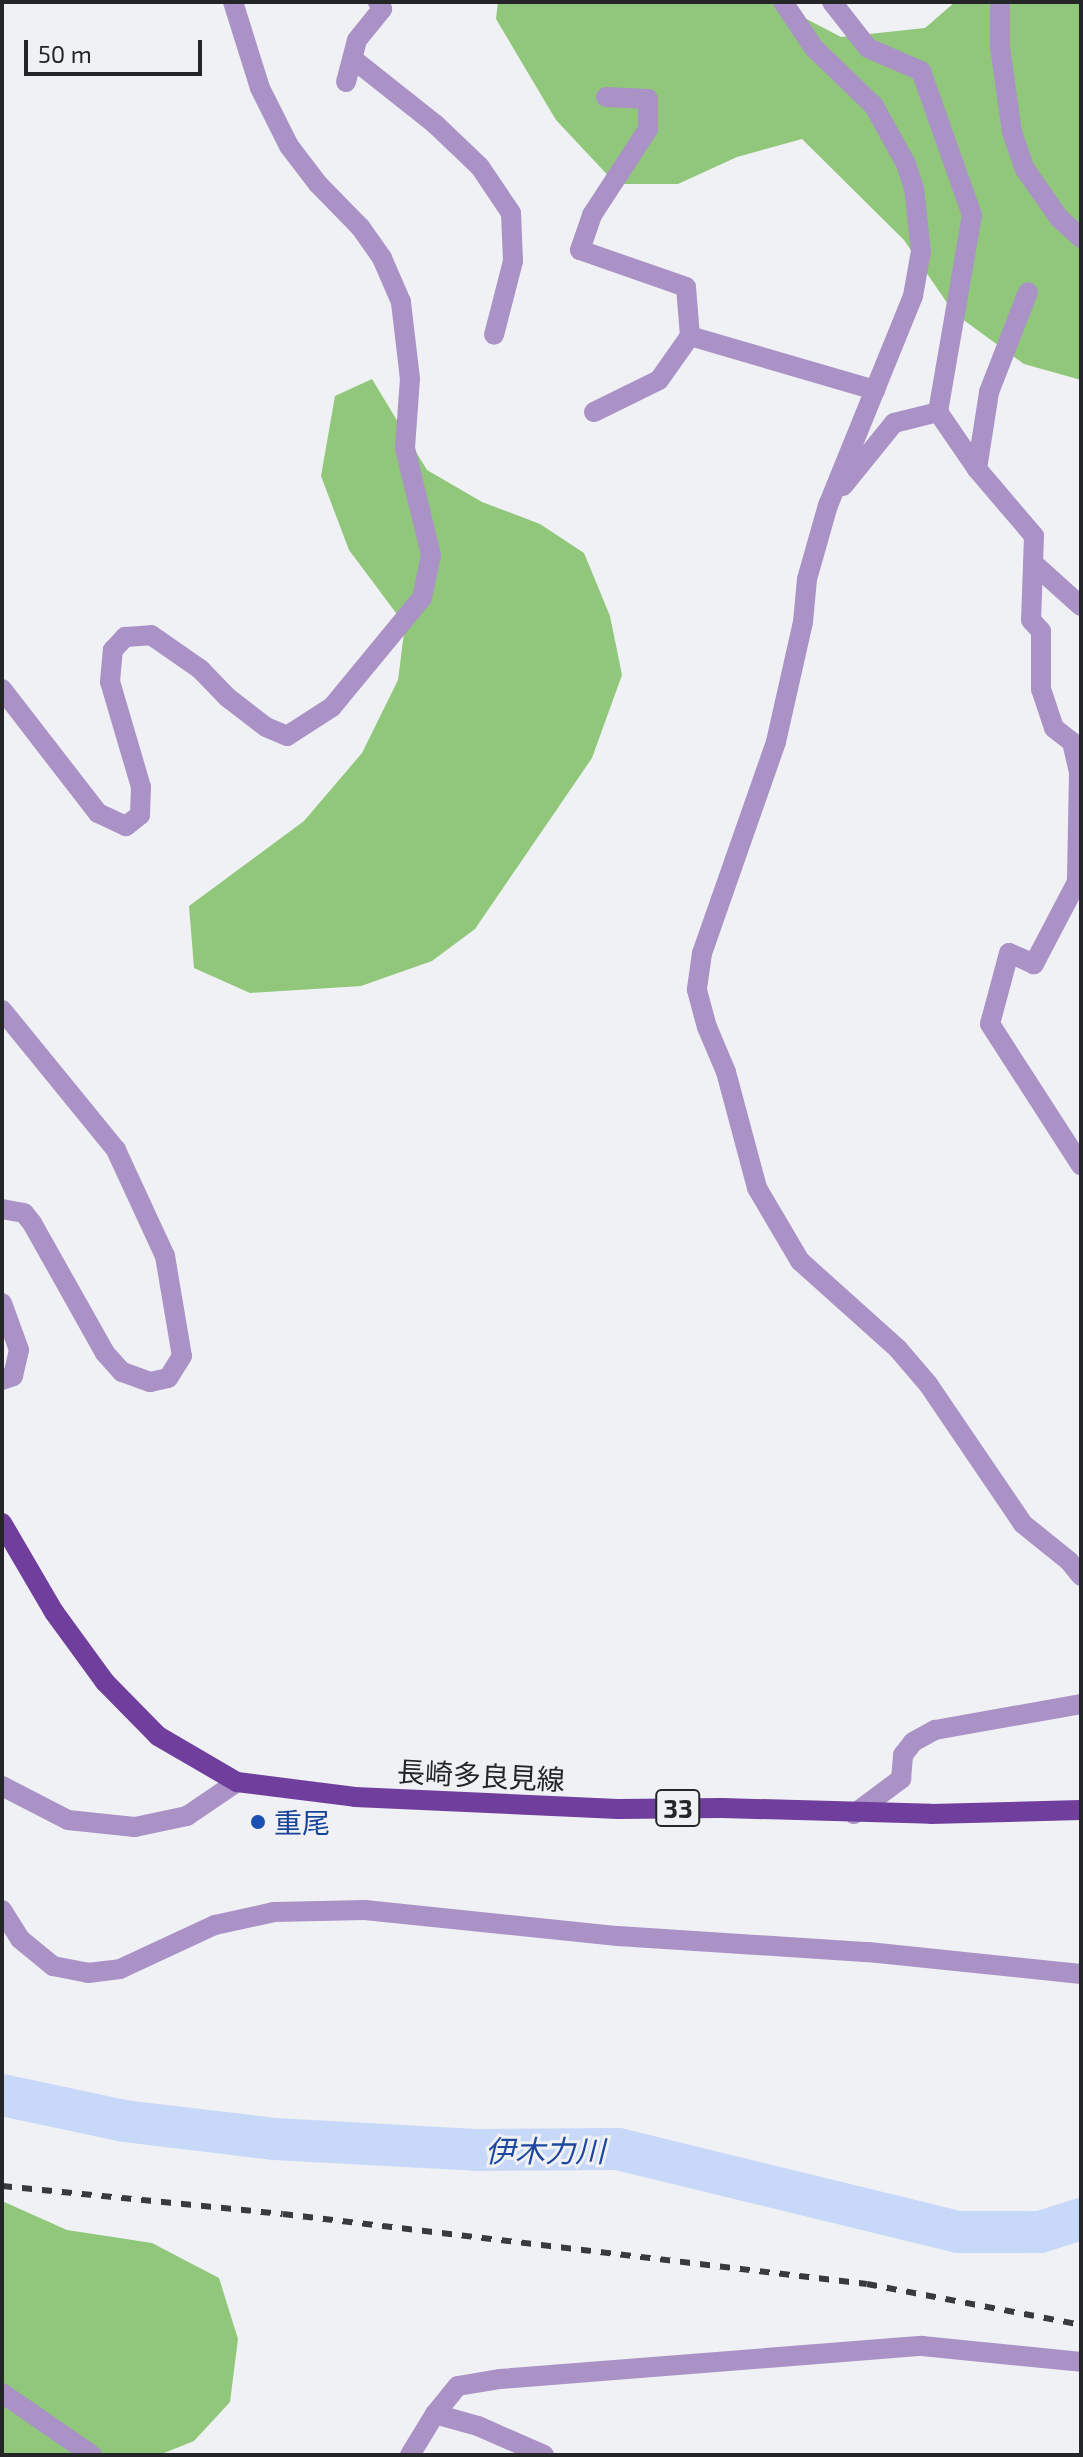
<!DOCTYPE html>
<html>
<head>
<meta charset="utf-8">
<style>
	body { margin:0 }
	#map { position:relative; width:1083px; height:2457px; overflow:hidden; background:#f0f1f4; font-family:"Exo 2","Noto Sans JP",sans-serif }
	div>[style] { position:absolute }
	.forest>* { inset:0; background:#90c77b }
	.river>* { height:42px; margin:-21px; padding:0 21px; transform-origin:21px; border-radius:21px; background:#c7d8f8 }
	.minor>* { height:20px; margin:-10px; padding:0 10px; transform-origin:10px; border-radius:10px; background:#aa92c7 }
	.primary>* { height:20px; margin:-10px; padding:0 10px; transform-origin:10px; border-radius:10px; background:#703f9e }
	.rail>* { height:6px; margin-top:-3px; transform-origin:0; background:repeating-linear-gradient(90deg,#393a3b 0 10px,transparent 0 20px) }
	.dots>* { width:22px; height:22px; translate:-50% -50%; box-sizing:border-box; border:4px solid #f0f1f4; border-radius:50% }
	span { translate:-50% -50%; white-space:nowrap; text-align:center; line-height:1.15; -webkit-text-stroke:6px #f0f1f4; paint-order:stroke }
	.shield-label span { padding:2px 6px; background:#f0f1f4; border:2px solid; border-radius:6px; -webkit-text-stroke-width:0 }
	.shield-label { font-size:26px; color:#242526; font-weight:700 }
	.street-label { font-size:28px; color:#242526 }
	.transit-label { font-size:28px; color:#164399 }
	.left { translate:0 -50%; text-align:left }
	.water-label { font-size:30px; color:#1e489f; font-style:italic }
	.frame { position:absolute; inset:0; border:4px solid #242526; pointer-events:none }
	.scale { position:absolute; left:24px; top:40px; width:178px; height:36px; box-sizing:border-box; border:4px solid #242526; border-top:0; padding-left:10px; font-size:24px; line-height:28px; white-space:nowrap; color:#242526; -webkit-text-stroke:6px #f0f1f4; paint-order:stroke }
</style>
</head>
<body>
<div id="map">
	<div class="forest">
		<i style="clip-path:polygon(498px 2px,774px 2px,841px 37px,925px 28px,955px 2px,1081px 2px,1081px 380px,1024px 364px,954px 313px,904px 240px,802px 139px,737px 157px,678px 184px,616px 184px,556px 120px,496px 19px)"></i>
		<i style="clip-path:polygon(372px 379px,427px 470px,482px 502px,540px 524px,584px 553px,610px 616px,622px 675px,592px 758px,475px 929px,432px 961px,361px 986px,250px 993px,194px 968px,189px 906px,304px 821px,362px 753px,398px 680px,405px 625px,349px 550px,321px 476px,335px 396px)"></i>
		<i style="clip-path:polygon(2px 2201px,67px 2230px,152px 2243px,219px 2278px,238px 2339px,230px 2402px,194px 2441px,159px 2455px,2px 2455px)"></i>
	</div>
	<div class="river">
		<i style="left:2px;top:2095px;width:125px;rotate:12deg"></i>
		<i style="left:124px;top:2121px;width:152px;rotate:6.8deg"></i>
		<i style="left:275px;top:2139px;width:201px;rotate:3.1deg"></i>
		<i style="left:476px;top:2150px;width:142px;rotate:-0.4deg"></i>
		<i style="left:618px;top:2149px;width:350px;rotate:13.7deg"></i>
		<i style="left:958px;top:2232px;width:82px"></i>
		<i style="left:1040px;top:2232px;width:43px;rotate:-17.6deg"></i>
	</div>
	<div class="minor">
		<i style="left:783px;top:2px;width:55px;rotate:56deg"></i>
		<i style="left:814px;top:48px;width:83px;rotate:44deg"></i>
		<i style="left:874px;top:106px;width:66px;rotate:61.1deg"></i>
		<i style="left:906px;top:164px;width:25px;rotate:72deg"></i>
		<i style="left:914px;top:188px;width:63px;rotate:83.7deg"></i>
		<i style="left:921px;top:251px;width:46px;rotate:100.1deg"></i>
		<i style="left:913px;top:296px;width:226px;rotate:112.1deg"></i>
		<i style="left:828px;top:505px;width:77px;rotate:105.8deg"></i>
		<i style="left:807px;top:579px;width:43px;rotate:95.3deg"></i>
		<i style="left:803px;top:622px;width:123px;rotate:102.7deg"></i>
		<i style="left:776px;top:742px;width:224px;rotate:109.3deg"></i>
		<i style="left:702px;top:953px;width:37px;rotate:98deg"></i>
		<i style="left:697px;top:990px;width:38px;rotate:75deg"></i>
		<i style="left:707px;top:1027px;width:49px;rotate:67.1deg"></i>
		<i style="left:726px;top:1072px;width:120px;rotate:75deg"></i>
		<i style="left:757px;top:1188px;width:85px;rotate:59.5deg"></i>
		<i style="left:800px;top:1261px;width:132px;rotate:41.9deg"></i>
		<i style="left:898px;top:1349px;width:46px;rotate:49.4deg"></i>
		<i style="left:928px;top:1384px;width:169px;rotate:55.8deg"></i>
		<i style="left:1023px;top:1524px;width:59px;rotate:38.8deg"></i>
		<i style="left:1069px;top:1561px;width:19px;rotate:51deg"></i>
		<i style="left:832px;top:2px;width:58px;rotate:52deg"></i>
		<i style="left:868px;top:48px;width:58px;rotate:23.5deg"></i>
		<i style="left:921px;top:71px;width:153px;rotate:70.5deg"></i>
		<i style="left:972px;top:215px;width:200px;rotate:99.8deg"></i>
		<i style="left:1000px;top:2px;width:45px;rotate:90deg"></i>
		<i style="left:1000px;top:47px;width:86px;rotate:82deg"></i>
		<i style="left:1012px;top:132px;width:39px;rotate:71deg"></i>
		<i style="left:1025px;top:169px;width:60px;rotate:55.2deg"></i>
		<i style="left:1059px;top:218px;width:30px;rotate:42deg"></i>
		<i style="left:353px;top:59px;width:105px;rotate:38.4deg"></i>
		<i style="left:435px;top:124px;width:62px;rotate:43.7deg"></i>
		<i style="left:480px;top:167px;width:55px;rotate:56deg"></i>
		<i style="left:511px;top:213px;width:48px;rotate:87.6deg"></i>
		<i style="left:513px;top:261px;width:76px;rotate:104.4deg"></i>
		<i style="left:346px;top:82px;width:43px;rotate:-75.3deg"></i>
		<i style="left:357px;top:40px;width:40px;rotate:-51deg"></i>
		<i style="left:382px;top:9px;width:8px;rotate:-120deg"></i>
		<i style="left:690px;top:336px;width:193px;rotate:16.3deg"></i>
		<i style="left:594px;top:412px;width:72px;rotate:-26.2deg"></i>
		<i style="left:659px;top:380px;width:54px;rotate:-54.8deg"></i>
		<i style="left:690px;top:336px;width:49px;rotate:-94.7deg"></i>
		<i style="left:686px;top:287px;width:112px;rotate:-160.8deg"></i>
		<i style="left:580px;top:250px;width:37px;rotate:-71deg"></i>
		<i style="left:592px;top:215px;width:103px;rotate:-56.9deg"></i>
		<i style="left:648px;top:129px;width:30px;rotate:-90deg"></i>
		<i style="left:648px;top:99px;width:42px;rotate:-177.3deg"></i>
		<i style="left:977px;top:469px;width:78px;rotate:-81.1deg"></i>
		<i style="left:989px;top:392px;width:107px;rotate:-68.7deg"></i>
		<i style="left:843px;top:486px;width:81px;rotate:-51deg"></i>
		<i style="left:894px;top:423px;width:45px;rotate:-14deg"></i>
		<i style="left:938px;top:412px;width:69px;rotate:55.6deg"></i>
		<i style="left:977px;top:469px;width:88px;rotate:49.6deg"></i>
		<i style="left:1034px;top:536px;width:84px;rotate:92deg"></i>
		<i style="left:1031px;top:620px;width:15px;rotate:48deg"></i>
		<i style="left:1041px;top:631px;width:58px;rotate:90deg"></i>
		<i style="left:1041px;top:689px;width:41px;rotate:71.6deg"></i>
		<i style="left:1054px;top:728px;width:23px;rotate:38deg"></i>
		<i style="left:1072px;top:742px;width:32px;rotate:77deg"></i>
		<i style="left:1079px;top:773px;width:109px;rotate:91.1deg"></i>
		<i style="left:1077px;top:882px;width:93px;rotate:117.7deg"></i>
		<i style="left:1034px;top:964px;width:27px;rotate:-156deg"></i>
		<i style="left:1009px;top:953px;width:73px;rotate:105deg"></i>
		<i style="left:990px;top:1024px;width:168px;rotate:57.2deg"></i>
		<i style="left:1033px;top:563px;width:64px;rotate:41.9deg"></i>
		<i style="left:2px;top:689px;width:157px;rotate:52.3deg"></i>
		<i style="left:98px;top:813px;width:31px;rotate:25deg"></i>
		<i style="left:126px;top:826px;width:18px;rotate:-38deg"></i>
		<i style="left:140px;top:815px;width:28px;rotate:-88deg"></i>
		<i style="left:141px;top:787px;width:109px;rotate:-106.4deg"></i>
		<i style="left:110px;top:682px;width:32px;rotate:-85deg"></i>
		<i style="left:113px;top:650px;width:18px;rotate:-47deg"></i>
		<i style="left:125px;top:637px;width:26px;rotate:-4deg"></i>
		<i style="left:151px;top:635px;width:60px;rotate:34.8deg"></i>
		<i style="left:200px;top:669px;width:39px;rotate:46deg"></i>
		<i style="left:227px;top:697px;width:49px;rotate:37.6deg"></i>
		<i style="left:266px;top:727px;width:23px;rotate:23deg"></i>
		<i style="left:287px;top:736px;width:54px;rotate:-32.8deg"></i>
		<i style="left:332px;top:707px;width:141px;rotate:-50.5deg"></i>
		<i style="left:422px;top:598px;width:44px;rotate:-78.2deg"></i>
		<i style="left:431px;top:555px;width:110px;rotate:-103.7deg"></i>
		<i style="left:405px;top:448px;width:69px;rotate:-85.9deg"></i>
		<i style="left:410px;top:379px;width:78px;rotate:-96.7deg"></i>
		<i style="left:401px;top:302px;width:48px;rotate:-113.4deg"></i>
		<i style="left:382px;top:258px;width:37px;rotate:-125deg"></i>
		<i style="left:361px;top:228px;width:62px;rotate:-134.3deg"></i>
		<i style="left:318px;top:184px;width:48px;rotate:-127.3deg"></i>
		<i style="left:289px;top:146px;width:65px;rotate:-116.6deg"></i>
		<i style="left:260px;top:88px;width:90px;rotate:-107.4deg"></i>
		<i style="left:2px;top:1010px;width:181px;rotate:50.8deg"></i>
		<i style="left:116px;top:1150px;width:117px;rotate:65.2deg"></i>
		<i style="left:165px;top:1256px;width:101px;rotate:80.4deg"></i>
		<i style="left:182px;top:1356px;width:26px;rotate:122deg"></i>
		<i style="left:168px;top:1378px;width:18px;rotate:167deg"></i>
		<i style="left:150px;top:1382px;width:30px;rotate:-160deg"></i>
		<i style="left:122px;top:1372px;width:25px;rotate:-132deg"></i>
		<i style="left:105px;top:1353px;width:149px;rotate:-119.3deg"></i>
		<i style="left:32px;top:1223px;width:13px;rotate:-129deg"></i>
		<i style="left:24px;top:1213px;width:22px;rotate:-170deg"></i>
		<i style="left:2px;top:1303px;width:50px;rotate:70.1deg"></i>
		<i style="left:19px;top:1350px;width:27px;rotate:103deg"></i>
		<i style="left:13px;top:1376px;width:12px;rotate:160deg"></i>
		<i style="left:2px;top:1786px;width:74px;rotate:27.3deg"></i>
		<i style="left:68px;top:1820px;width:67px;rotate:6deg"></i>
		<i style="left:135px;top:1827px;width:53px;rotate:-11.9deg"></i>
		<i style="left:187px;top:1816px;width:60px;rotate:-34.2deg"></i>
		<i style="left:854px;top:1814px;width:59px;rotate:-36.7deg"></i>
		<i style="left:901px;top:1779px;width:24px;rotate:-85deg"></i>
		<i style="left:903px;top:1755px;width:16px;rotate:-52deg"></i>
		<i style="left:913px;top:1742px;width:25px;rotate:-29deg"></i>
		<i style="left:935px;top:1730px;width:148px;rotate:-10.1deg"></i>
		<i style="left:2px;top:1910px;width:34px;rotate:58deg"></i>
		<i style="left:20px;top:1939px;width:43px;rotate:39.3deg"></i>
		<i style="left:53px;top:1966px;width:36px;rotate:11deg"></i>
		<i style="left:88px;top:1973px;width:32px;rotate:-7deg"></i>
		<i style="left:120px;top:1969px;width:105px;rotate:-24.9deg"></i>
		<i style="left:215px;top:1925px;width:60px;rotate:-12.4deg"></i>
		<i style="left:274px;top:1912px;width:91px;rotate:-1.3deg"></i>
		<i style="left:365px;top:1910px;width:254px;rotate:5.9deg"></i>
		<i style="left:618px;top:1936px;width:251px;rotate:3.7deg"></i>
		<i style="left:868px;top:1952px;width:214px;rotate:5.9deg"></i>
		<i style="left:2px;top:2393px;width:109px;rotate:34.6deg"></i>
		<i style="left:435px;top:2414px;width:45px;rotate:15.6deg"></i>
		<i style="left:478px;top:2426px;width:72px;rotate:23.7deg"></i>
		<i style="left:410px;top:2455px;width:48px;rotate:-58.6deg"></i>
		<i style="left:435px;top:2414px;width:36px;rotate:-51deg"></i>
		<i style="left:458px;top:2386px;width:43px;rotate:-9.5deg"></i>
		<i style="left:500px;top:2379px;width:423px;rotate:-4.5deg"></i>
		<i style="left:922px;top:2346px;width:160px;rotate:5.7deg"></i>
	</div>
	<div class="primary">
		<i style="left:2px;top:1523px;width:103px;rotate:59.7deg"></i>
		<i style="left:54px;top:1612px;width:87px;rotate:53.9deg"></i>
		<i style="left:105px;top:1682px;width:76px;rotate:45.5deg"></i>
		<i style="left:158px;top:1736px;width:91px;rotate:30.2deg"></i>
		<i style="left:237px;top:1782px;width:119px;rotate:7.2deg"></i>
		<i style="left:355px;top:1797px;width:263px;rotate:2.6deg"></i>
		<i style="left:618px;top:1809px;width:104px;rotate:-0.6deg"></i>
		<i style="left:722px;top:1808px;width:209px;rotate:1.6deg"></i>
		<i style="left:931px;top:1814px;width:150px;rotate:-1.5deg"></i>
	</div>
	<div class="rail">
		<i style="left:2px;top:2186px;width:282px;rotate:5.7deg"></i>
		<i style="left:283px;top:2214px;width:588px;rotate:6.84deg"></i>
		<i style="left:867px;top:2284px;width:218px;rotate:10.8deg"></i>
	</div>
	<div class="dots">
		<i style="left:258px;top:1822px;background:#1a4fb4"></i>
	</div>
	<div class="shield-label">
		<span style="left:678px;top:1808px">33</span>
	</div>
	<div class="street-label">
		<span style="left:481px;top:1775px;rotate:3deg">長崎多良見線</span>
	</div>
	<div class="transit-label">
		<span class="left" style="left:274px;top:1822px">重尾</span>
	</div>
	<div class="water-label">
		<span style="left:545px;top:2150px">伊木力川</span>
	</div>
	<div class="frame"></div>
	<div class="scale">50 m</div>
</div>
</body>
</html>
